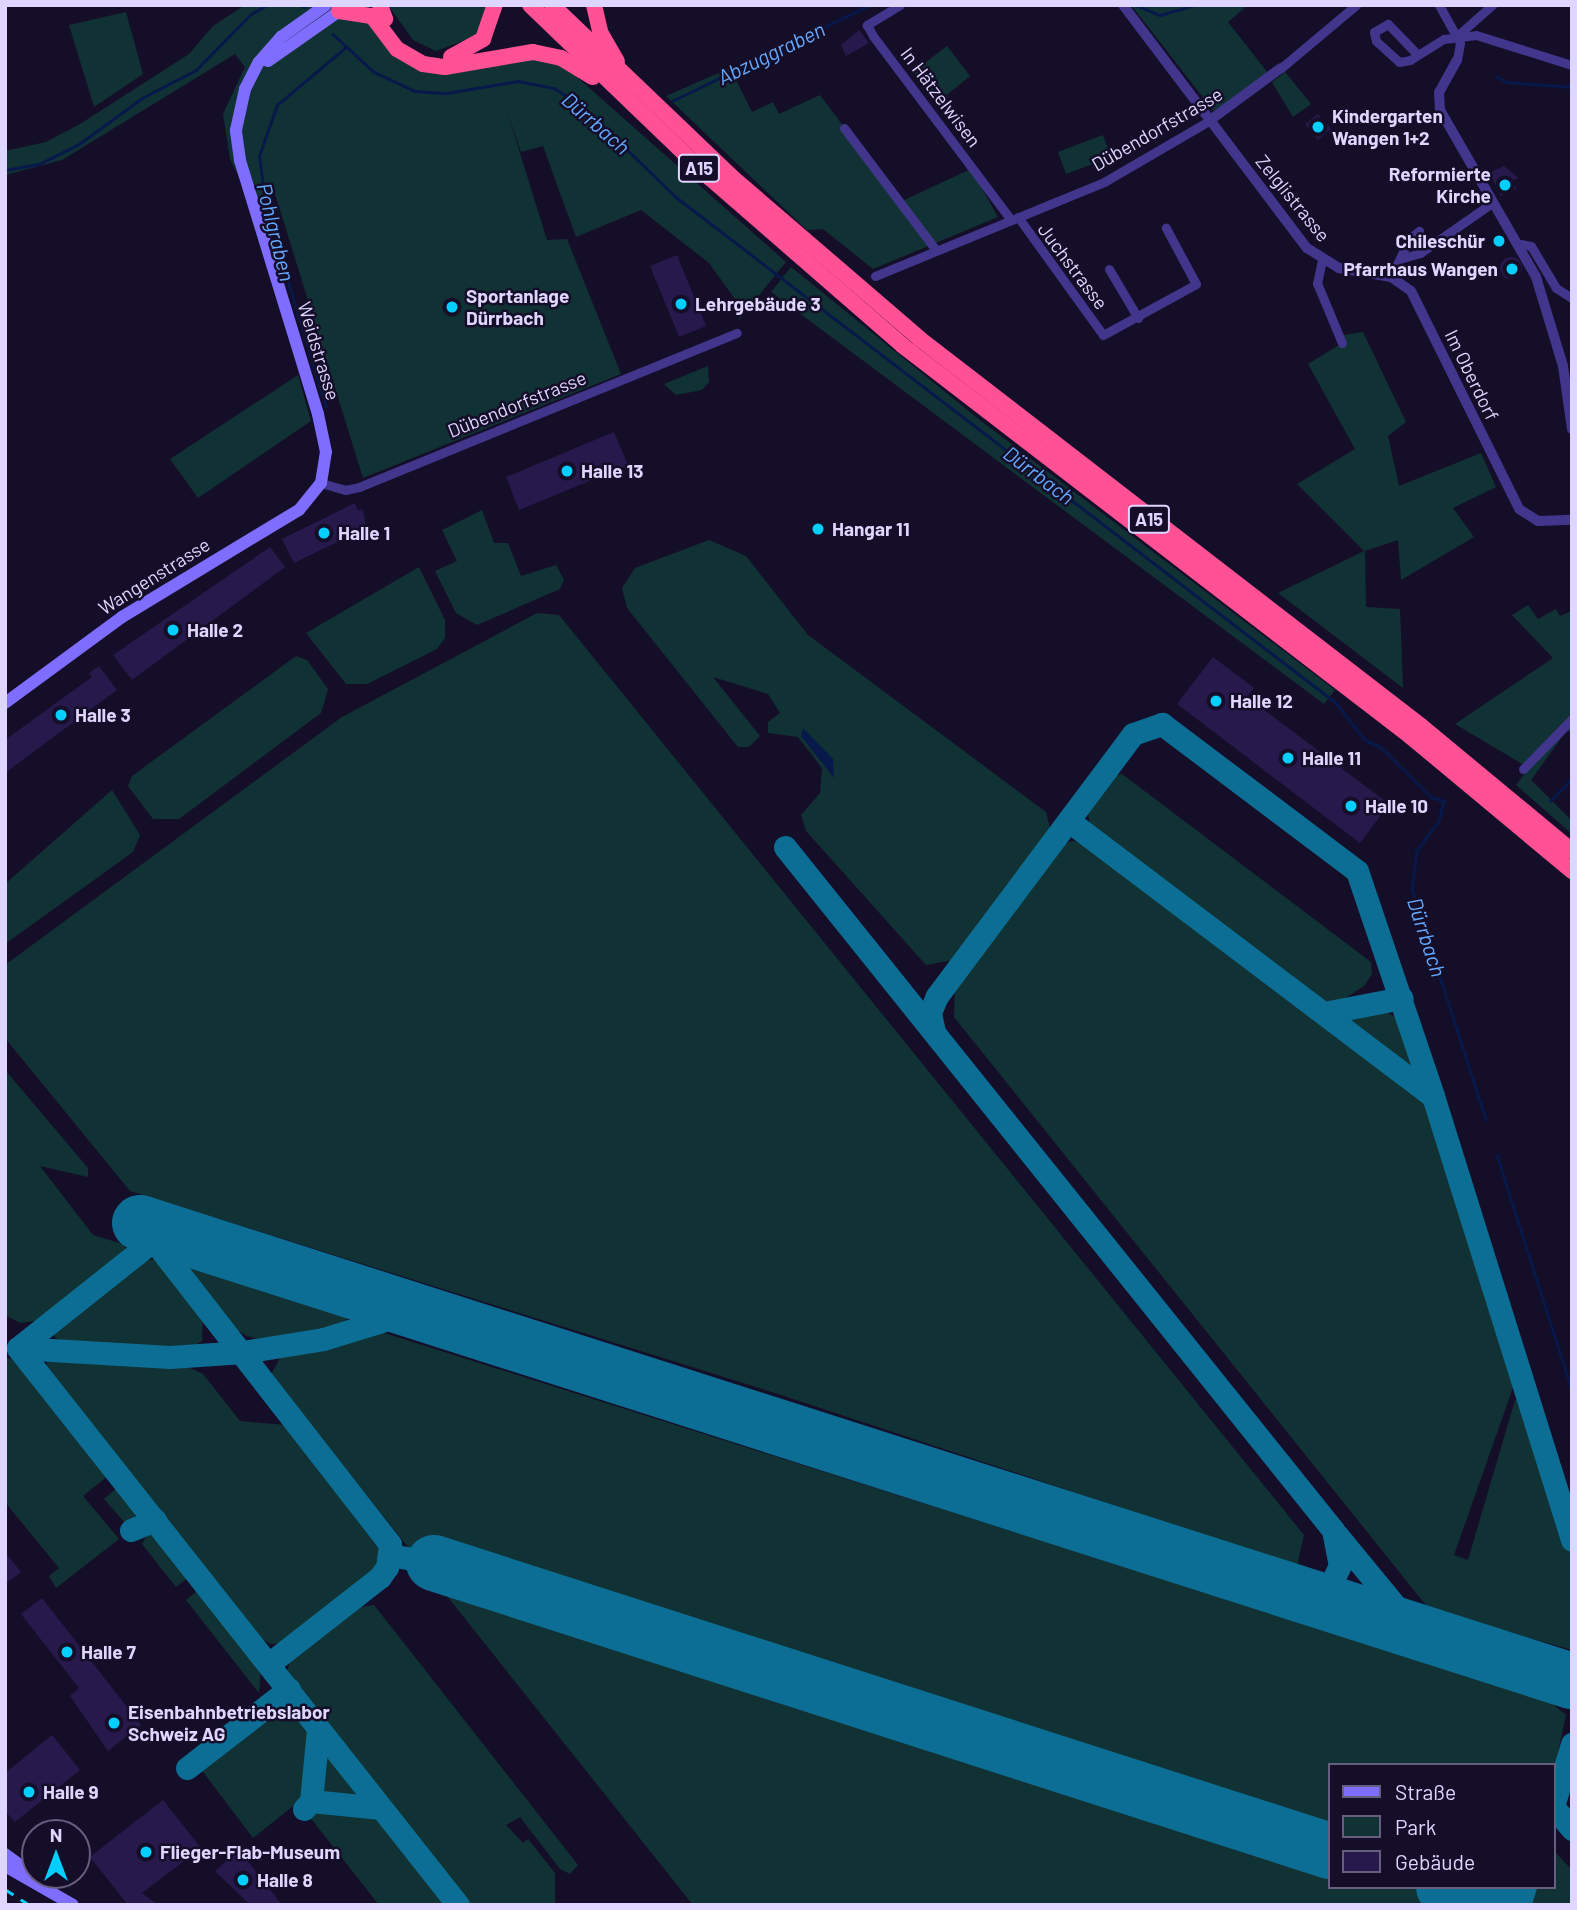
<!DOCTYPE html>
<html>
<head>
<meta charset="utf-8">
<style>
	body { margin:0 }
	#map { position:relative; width:1577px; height:1910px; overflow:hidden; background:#150e29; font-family:Barlow,sans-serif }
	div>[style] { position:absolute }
	.green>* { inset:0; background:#113234 }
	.water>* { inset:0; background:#07194a }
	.stream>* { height:2.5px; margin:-1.25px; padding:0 1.25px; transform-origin:1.25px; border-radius:1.25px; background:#07194a }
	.taxiway>* { height:23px; margin:-11.5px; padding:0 11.5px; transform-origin:11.5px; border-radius:11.5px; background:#0c6e94 }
	.runway>* { height:56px; margin:-28px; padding:0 28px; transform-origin:28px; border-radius:28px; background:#0c6e94 }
	.building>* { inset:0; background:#28194c }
	.round { border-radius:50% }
	.minor>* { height:9px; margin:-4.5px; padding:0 4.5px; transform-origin:4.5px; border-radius:4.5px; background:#41368c }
	.tertiary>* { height:10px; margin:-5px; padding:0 5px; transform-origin:5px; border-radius:5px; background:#41368c }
	.secondary>* { height:12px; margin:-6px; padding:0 6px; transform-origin:6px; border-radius:6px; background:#7f6dff }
	.motorway>* { height:16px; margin:-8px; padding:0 8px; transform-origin:8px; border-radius:8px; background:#ff5194 }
	.rail>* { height:2.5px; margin-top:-1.25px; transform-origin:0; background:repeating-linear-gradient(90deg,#02ceff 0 10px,transparent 0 19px) }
	.dots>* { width:19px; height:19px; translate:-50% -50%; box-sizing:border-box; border:4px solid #150e29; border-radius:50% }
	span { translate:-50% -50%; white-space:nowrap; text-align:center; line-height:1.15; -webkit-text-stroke:5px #150e29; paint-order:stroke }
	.shield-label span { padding:2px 5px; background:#150e29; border:2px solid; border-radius:5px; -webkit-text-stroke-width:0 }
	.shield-label { font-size:18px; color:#dfd6ff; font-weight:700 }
	.street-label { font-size:19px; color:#dfd6ff }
	.poi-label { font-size:19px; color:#dfd6ff; font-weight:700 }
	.left { translate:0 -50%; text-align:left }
	.right { translate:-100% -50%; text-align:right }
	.water-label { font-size:21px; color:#64a9ff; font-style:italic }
	.frame { position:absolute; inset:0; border:7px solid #dfd6ff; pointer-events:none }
	.legend { position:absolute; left:1328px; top:1763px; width:228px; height:126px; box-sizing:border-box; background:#150e29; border:2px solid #665e7f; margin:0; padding:9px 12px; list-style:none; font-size:21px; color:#dfd6ff }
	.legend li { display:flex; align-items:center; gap:14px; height:35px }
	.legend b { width:35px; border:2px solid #665e7f }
	.north { position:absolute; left:21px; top:1819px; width:70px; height:70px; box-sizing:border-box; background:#150e29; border:2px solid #665e7f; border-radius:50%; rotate:0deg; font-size:19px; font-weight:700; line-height:28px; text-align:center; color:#dfd6ff }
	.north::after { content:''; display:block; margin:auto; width:24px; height:32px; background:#02ceff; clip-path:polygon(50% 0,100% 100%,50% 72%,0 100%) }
</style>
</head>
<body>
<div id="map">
	<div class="green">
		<i style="clip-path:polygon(245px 5px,348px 5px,417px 62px,552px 55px,786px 262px,739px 320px,740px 306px,709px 263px,641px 210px,576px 237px,543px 146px,521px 152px,507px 111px,547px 240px,567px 239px,621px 374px,363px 478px,272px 184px,253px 205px,230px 159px,223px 114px,245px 67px,235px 54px,62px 160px,5px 175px,5px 151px,46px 142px,80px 124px,189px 54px,213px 26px)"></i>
		<i style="clip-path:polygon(388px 5px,487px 5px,476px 36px,436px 51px,413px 40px)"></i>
		<i style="clip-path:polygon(1131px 5px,1248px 5px,1228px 22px,1268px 73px,1216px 114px)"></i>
		<i style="clip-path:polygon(126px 12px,143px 74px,94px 107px,69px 25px)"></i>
		<i style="clip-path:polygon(947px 46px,970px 76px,937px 103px,913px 72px)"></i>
		<i style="clip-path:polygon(730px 68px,752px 112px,773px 102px,779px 114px,820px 95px,900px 202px,971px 169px,998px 217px,873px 269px,823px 229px,807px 230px,666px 96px)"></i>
		<i style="clip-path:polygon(1285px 72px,1311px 104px,1293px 117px,1272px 82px)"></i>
		<i style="clip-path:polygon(1103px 135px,1111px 157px,1066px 174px,1058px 152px)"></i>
		<i style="clip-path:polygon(791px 267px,981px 421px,1335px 690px,1324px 704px,771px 292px)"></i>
		<i style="clip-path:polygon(1363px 332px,1406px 422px,1388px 436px,1399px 486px,1481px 453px,1496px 487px,1453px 508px,1474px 537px,1401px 580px,1398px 540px,1365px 551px,1366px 607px,1400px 609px,1403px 688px,1278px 593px,1364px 551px,1297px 484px,1355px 449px,1308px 364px,1344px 342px,1344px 335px)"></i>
		<i style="clip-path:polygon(708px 366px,709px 382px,702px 390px,676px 395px,664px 384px)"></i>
		<i style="clip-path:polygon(298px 375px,311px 421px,198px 498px,170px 459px)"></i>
		<i style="clip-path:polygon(482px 510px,494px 543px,508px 543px,521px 576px,556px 565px,564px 580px,560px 589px,477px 625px,456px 613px,435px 571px,457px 561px,442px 530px)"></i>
		<i style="clip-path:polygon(709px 540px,746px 556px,808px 635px,1046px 812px,1050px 828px,1042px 846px,958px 959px,926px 965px,806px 831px,801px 815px,820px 793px,822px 768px,798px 737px,768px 733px,768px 722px,780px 713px,768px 694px,713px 677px,760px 736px,749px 747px,738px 747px,627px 608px,622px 588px,635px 568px)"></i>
		<i style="clip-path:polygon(419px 567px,445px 620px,445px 638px,437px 649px,367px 684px,346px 684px,306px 633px)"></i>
		<i style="clip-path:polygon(1528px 605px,1538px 619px,1556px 609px,1560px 616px,1572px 611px,1572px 733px,1567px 730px,1531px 780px,1572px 821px,1572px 834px,1516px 785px,1529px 768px,1455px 724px,1553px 658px,1512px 615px)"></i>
		<i style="clip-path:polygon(537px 613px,559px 615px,1304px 1535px,1297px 1566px,778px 1394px,130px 1191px,5px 1038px,5px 965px,342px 717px)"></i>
		<i style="clip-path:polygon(296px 656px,307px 660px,328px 689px,321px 713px,179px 819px,153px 819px,128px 786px,132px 776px)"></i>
		<i style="clip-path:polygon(1122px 774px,1371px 962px,1372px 974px,1364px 986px,1338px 1003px,1318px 1000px,1100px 838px,1090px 825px,1087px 808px,1110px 776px)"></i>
		<i style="clip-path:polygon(112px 790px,140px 835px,133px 852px,5px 944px,5px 884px)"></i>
		<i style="clip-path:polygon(1074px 841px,1087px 843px,1387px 1068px,1426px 1105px,1516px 1379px,1454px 1555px,1468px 1560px,1515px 1400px,1521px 1399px,1572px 1558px,1572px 1650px,1429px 1609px,954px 1017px,955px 985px,1059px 844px)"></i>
		<i style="clip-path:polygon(1382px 1009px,1401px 1021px,1420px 1078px,1341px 1016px)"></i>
		<i style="clip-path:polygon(5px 1070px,88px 1168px,88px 1177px,40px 1166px,93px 1235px,123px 1244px,127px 1251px,41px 1320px,20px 1323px,5px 1315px)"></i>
		<i style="clip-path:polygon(156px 1259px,169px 1268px,203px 1314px,202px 1341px,189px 1349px,134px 1351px,62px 1343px,53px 1335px,54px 1327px,138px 1261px)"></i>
		<i style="clip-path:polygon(186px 1265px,346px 1313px,347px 1322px,265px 1341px,247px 1336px,232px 1327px)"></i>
		<i style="clip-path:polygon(381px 1332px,1549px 1701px,1566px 1715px,1554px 1770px,1554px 1765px,1330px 1765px,1330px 1887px,1517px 1887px,1511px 1905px,693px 1905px,271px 1375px,282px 1354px)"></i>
		<i style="clip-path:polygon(58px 1355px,181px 1364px,203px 1374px,240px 1421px,286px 1425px,377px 1535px,380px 1557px,371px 1576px,285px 1643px,270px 1644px,253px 1633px,47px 1373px,47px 1362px)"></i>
		<i style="clip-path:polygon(5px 1358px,15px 1359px,110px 1474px,83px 1496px,119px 1539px,56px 1588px,49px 1576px,59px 1568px,5px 1502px)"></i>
		<i style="clip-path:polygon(119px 1486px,137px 1510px,131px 1530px,104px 1499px)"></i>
		<i style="clip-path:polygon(149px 1532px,158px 1535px,190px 1576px,176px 1587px,142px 1544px)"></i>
		<i style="clip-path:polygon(201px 1588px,261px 1666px,259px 1693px,186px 1600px)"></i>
		<i style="clip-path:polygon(374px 1605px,578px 1865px,570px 1874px,560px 1869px,520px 1817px,506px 1825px,523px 1843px,528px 1839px,555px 1873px,555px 1903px,574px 1905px,465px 1905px,292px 1684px,287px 1672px,292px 1655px,351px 1609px)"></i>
		<i style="clip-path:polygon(285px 1705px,309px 1727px,450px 1905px,379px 1905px,298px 1802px,253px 1838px,197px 1764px,272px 1706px)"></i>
		<i style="clip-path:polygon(1554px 1851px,1572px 1870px,1572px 1905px,1527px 1905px,1533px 1887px,1554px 1887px)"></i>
	</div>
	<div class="water">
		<i style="clip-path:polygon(803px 728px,833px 759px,834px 778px,801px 736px)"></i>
	</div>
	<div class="stream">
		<i style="left:300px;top:5px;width:5px;rotate:22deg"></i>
		<i style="left:1136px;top:5px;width:26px;rotate:23deg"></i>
		<i style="left:1160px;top:15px;width:36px;rotate:-16deg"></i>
		<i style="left:333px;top:34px;width:56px;rotate:42.8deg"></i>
		<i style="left:374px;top:72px;width:45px;rotate:24.9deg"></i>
		<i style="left:415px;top:91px;width:32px;rotate:4deg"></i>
		<i style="left:447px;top:93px;width:72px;rotate:-9.6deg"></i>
		<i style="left:518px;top:81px;width:37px;rotate:11deg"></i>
		<i style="left:554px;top:88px;width:31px;rotate:32deg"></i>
		<i style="left:580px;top:104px;width:134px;rotate:44.1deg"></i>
		<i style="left:676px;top:197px;width:830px;rotate:37.46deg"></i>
		<i style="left:1335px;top:702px;width:48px;rotate:51.7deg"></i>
		<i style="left:1365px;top:740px;width:17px;rotate:24deg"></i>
		<i style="left:1381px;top:747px;width:71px;rotate:45deg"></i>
		<i style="left:1431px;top:797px;width:14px;rotate:17deg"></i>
		<i style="left:1444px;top:801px;width:21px;rotate:104deg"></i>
		<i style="left:1439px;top:821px;width:37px;rotate:126deg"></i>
		<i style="left:1417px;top:851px;width:38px;rotate:97deg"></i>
		<i style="left:1412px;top:889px;width:242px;rotate:72.2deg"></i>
		<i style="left:1496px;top:76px;width:13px;rotate:29deg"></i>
		<i style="left:1507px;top:82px;width:65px;rotate:4.4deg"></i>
		<i style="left:672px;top:101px;width:220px;rotate:-25.9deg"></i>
		<i style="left:5px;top:170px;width:35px;rotate:-10deg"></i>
		<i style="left:39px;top:164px;width:45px;rotate:-26.6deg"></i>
		<i style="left:79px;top:144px;width:78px;rotate:-36.1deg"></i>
		<i style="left:142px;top:98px;width:61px;rotate:-27.4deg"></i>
		<i style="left:196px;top:70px;width:78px;rotate:-45.5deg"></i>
		<i style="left:251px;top:14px;width:18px;rotate:-29deg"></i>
		<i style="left:326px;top:407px;width:207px;rotate:-106.9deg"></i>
		<i style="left:266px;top:209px;width:53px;rotate:-97.5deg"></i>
		<i style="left:259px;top:156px;width:54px;rotate:-70.6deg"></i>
		<i style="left:277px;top:105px;width:90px;rotate:-40deg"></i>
		<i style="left:1550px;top:801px;width:32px;rotate:-46deg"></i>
		<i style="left:1497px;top:1155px;width:247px;rotate:72.3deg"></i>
	</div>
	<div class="taxiway">
		<i style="left:1069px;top:821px;width:456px;rotate:37.1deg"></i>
		<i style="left:1433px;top:1096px;width:465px;rotate:72.6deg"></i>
		<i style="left:785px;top:847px;width:876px;rotate:51.26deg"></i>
		<i style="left:1333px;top:1530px;width:36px;rotate:79deg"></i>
		<i style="left:1340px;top:1565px;width:23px;rotate:115deg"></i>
		<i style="left:1330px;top:1586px;width:22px;rotate:156deg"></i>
		<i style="left:1310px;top:1595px;width:41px;rotate:-164.2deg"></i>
		<i style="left:1324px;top:1013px;width:79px;rotate:-10.9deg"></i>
		<i style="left:934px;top:1032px;width:19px;rotate:-102deg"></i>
		<i style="left:930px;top:1013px;width:18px;rotate:-68deg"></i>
		<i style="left:937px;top:996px;width:327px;rotate:-53.2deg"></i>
		<i style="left:1133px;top:734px;width:31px;rotate:-19deg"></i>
		<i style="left:1162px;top:724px;width:244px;rotate:37deg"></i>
		<i style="left:1357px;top:871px;width:237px;rotate:71.3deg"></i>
		<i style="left:140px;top:1223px;width:407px;rotate:52.1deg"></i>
		<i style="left:390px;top:1544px;width:23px;rotate:97deg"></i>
		<i style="left:387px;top:1567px;width:12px;rotate:125deg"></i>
		<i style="left:380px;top:1577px;width:140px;rotate:142deg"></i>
		<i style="left:18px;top:1348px;width:710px;rotate:51.69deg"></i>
		<i style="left:18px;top:1348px;width:152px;rotate:3.4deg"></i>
		<i style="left:170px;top:1357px;width:73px;rotate:-3.9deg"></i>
		<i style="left:243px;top:1352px;width:81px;rotate:-9.2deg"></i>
		<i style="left:323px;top:1339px;width:72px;rotate:-16.9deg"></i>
		<i style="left:392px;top:1318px;width:41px;rotate:-1.4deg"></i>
		<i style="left:18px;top:1348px;width:174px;rotate:-38.5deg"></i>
		<i style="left:131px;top:1530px;width:26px;rotate:-23deg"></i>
		<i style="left:1337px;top:1535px;width:115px;rotate:50.6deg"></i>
		<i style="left:1410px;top:1624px;width:86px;rotate:20.3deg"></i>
		<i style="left:390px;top:1555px;width:45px;rotate:10.3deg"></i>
		<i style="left:187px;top:1768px;width:129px;rotate:-37.8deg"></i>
		<i style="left:311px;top:1801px;width:72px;rotate:-84.4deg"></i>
		<i style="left:1554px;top:1803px;width:62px;rotate:-73deg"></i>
		<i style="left:1554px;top:1808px;width:28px;rotate:49deg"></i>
		<i style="left:304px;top:1809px;width:11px;rotate:-49deg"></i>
		<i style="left:311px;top:1801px;width:70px;rotate:5.7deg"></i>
		<i style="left:1493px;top:1903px;width:6px;rotate:18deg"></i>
		<i style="left:1519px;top:1905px;width:19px;rotate:-72deg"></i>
	</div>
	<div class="runway">
		<i style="left:140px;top:1223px;width:1503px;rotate:17.74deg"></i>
		<i style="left:434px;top:1563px;width:941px;rotate:17.82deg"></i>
		<i style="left:1444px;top:1887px;width:52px;rotate:18.1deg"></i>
	</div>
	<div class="building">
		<i style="clip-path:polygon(859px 30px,869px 43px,846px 56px,841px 45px)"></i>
		<i style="clip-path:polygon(1318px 114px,1331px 129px,1318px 140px,1305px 124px)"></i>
		<i style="clip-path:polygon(1504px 166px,1518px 178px,1512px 181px,1516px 189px,1501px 196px,1489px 173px)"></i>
		<i style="clip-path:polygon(677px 255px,706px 326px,679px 337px,650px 266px)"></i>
		<i class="round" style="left:1500px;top:257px;width:22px;height:22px"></i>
		<i style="clip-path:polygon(614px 432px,628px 465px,519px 510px,506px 477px)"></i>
		<i style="clip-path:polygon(355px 503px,358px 511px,363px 509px,366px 528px,294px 563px,282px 539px)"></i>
		<i style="clip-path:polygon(270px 547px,285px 567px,132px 680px,113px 655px)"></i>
		<i style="clip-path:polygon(1213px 657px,1254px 688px,1247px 697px,1389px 804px,1360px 843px,1177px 704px)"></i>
		<i style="clip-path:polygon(99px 666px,117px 690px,5px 773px,5px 740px,92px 677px,89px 673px)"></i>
		<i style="clip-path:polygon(5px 1552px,21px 1572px,5px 1584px)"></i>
		<i style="clip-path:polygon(42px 1598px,141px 1725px,108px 1751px,70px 1696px,79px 1688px,21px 1614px)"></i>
		<i style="clip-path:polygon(52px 1735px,80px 1770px,15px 1822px,5px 1811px,5px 1773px)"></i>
		<i style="clip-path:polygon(163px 1800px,201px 1848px,142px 1893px,158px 1905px,128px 1905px,90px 1857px)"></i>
		<i style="clip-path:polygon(239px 1850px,282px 1905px,250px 1905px,215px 1871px)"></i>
	</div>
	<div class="minor">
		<i style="left:900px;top:5px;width:39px;rotate:149deg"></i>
		<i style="left:867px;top:25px;width:13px;rotate:61deg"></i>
		<i style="left:873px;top:36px;width:230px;rotate:53.1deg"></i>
		<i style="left:1439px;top:5px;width:43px;rotate:61.1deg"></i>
		<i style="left:1460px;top:43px;width:17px;rotate:100deg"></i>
		<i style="left:1457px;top:36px;width:47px;rotate:-41.5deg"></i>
		<i style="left:1417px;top:54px;width:42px;rotate:-134deg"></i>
		<i style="left:1388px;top:24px;width:16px;rotate:150deg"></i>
		<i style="left:1374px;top:32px;width:9px;rotate:77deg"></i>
		<i style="left:1376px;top:41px;width:31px;rotate:42deg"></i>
		<i style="left:1399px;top:62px;width:11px;rotate:-10deg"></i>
		<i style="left:1410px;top:60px;width:40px;rotate:-32deg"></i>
		<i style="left:1444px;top:39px;width:32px;rotate:-7deg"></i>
		<i style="left:1476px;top:35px;width:101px;rotate:17.4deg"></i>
		<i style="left:1281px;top:68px;width:98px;rotate:-40deg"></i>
		<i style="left:844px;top:128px;width:153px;rotate:53deg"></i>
		<i style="left:1018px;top:217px;width:145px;rotate:54.2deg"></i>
		<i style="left:1103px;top:335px;width:106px;rotate:-28.7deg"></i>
		<i style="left:1196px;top:284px;width:64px;rotate:-118.2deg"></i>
		<i style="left:1521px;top:244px;width:10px;rotate:11deg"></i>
		<i style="left:1531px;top:246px;width:49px;rotate:59.2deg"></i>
		<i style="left:1556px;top:288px;width:19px;rotate:32deg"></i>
		<i style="left:1403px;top:258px;width:18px;rotate:-16deg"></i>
		<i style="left:1420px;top:253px;width:88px;rotate:-34.8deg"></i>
		<i style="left:1322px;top:260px;width:24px;rotate:102deg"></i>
		<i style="left:1317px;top:283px;width:65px;rotate:67.4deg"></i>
		<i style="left:1109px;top:269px;width:57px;rotate:59.4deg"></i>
		<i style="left:875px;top:276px;width:248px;rotate:-22.3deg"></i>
		<i style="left:1104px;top:182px;width:121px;rotate:-30.2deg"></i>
		<i style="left:1391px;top:277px;width:42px;rotate:-64.7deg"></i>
		<i style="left:1409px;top:239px;width:13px;rotate:-39deg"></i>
		<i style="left:321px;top:483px;width:25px;rotate:16deg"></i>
		<i style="left:345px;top:490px;width:14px;rotate:-12deg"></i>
		<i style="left:359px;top:487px;width:408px;rotate:-22.2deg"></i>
		<i style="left:1523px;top:769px;width:70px;rotate:-45.6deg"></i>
	</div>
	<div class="tertiary">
		<i style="left:1123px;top:5px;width:305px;rotate:52.9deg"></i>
		<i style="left:1307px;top:248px;width:38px;rotate:32deg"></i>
		<i style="left:1339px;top:268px;width:53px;rotate:9.8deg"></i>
		<i style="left:1391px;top:277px;width:24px;rotate:35deg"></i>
		<i style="left:1411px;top:291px;width:243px;rotate:63.6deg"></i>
		<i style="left:1519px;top:509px;width:22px;rotate:32deg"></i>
		<i style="left:1538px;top:521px;width:34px;rotate:-2deg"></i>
		<i style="left:1457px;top:60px;width:37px;rotate:119deg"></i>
		<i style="left:1439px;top:92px;width:18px;rotate:87deg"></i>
		<i style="left:1440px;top:110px;width:193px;rotate:60.1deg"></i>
		<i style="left:1536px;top:277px;width:93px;rotate:73.1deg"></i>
		<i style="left:1563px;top:366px;width:64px;rotate:81.9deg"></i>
		<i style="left:1209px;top:121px;width:89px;rotate:-36.4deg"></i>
	</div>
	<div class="secondary">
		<i style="left:268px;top:61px;width:94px;rotate:-35deg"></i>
		<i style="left:5px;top:703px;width:145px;rotate:-36.3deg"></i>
		<i style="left:122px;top:617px;width:207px;rotate:-31.2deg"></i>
		<i style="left:299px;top:510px;width:35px;rotate:-51deg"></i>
		<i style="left:321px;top:483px;width:31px;rotate:-81deg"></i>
		<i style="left:326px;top:452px;width:39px;rotate:-102deg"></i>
		<i style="left:318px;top:414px;width:266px;rotate:-107.1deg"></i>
		<i style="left:240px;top:160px;width:30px;rotate:-98deg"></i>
		<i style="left:236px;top:130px;width:42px;rotate:-77.6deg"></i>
		<i style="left:245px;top:89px;width:30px;rotate:-63deg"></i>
		<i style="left:259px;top:62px;width:33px;rotate:-49deg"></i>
		<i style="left:281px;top:37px;width:55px;rotate:-35.4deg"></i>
		<i style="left:5px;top:1854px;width:46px;rotate:36.1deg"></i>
		<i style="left:5px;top:1866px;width:78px;rotate:29.8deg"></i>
	</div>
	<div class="motorway">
		<i style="left:380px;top:5px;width:15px;rotate:70deg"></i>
		<i style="left:530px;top:5px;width:250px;rotate:43.9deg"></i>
		<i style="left:710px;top:178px;width:256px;rotate:41deg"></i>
		<i style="left:903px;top:346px;width:640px;rotate:37.57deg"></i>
		<i style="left:1410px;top:736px;width:211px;rotate:39.8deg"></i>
		<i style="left:552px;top:5px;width:250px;rotate:43.7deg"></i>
		<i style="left:733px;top:178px;width:247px;rotate:40.7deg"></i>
		<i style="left:920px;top:339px;width:633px;rotate:37.68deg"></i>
		<i style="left:1421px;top:726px;width:196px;rotate:39.6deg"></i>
		<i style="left:594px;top:5px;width:28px;rotate:77deg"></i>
		<i style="left:600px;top:32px;width:34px;rotate:60deg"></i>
		<i style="left:339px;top:11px;width:33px;rotate:9deg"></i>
		<i style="left:372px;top:16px;width:41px;rotate:52.9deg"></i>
		<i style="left:397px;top:49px;width:30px;rotate:30deg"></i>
		<i style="left:423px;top:64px;width:22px;rotate:8deg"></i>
		<i style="left:445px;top:67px;width:89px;rotate:-9.7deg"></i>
		<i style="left:533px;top:52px;width:29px;rotate:12deg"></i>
		<i style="left:561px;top:58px;width:37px;rotate:31deg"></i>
		<i style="left:451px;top:57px;width:37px;rotate:-29deg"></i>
		<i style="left:483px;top:39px;width:36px;rotate:-71deg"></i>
	</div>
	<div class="rail">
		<i style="left:5px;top:1889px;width:30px;rotate:33deg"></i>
	</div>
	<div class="dots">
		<i style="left:1318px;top:127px;background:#02ceff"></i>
		<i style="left:1505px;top:185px;background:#02ceff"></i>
		<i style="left:1499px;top:241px;background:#02ceff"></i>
		<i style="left:1512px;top:269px;background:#02ceff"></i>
		<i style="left:681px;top:304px;background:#02ceff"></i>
		<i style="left:452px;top:307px;background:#02ceff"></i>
		<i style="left:567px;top:471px;background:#02ceff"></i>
		<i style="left:818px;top:529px;background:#02ceff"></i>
		<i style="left:324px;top:533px;background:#02ceff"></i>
		<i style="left:173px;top:630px;background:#02ceff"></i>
		<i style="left:1216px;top:701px;background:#02ceff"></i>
		<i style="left:61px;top:715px;background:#02ceff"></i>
		<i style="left:1288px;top:758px;background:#02ceff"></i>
		<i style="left:1351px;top:806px;background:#02ceff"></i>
		<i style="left:67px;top:1652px;background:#02ceff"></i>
		<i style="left:114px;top:1723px;background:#02ceff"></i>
		<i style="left:29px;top:1792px;background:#02ceff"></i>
		<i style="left:146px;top:1852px;background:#02ceff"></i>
		<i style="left:243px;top:1880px;background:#02ceff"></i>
	</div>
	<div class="shield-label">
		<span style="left:699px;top:168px">A15</span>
		<span style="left:1149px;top:519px">A15</span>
	</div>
	<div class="street-label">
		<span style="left:941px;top:97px;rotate:53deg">In Hätzelwisen</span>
		<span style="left:1157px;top:129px;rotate:-30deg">Dübendorfstrasse</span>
		<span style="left:1293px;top:198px;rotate:51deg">Zelglistrasse</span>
		<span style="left:1073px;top:266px;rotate:53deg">Juchstrasse</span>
		<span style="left:319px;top:351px;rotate:73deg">Weidstrasse</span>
		<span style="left:1472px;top:375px;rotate:64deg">Im Oberdorf</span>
		<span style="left:517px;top:404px;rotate:-22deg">Dübendorfstrasse</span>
		<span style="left:154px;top:576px;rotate:-32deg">Wangenstrasse</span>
	</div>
	<div class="poi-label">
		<span class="left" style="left:1332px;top:127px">Kindergarten<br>Wangen 1+2</span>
		<span class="right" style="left:1491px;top:185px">Reformierte<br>Kirche</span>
		<span class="right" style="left:1485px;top:241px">Chileschür</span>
		<span class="right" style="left:1498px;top:269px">Pfarrhaus Wangen</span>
		<span class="left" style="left:466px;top:307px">Sportanlage<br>Dürrbach</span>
		<span class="left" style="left:695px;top:304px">Lehrgebäude 3</span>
		<span class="left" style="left:581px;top:471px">Halle 13</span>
		<span class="left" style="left:832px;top:529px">Hangar 11</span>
		<span class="left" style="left:338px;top:533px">Halle 1</span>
		<span class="left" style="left:187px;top:630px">Halle 2</span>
		<span class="left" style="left:1230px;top:701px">Halle 12</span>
		<span class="left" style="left:75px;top:715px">Halle 3</span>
		<span class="left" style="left:1302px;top:758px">Halle 11</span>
		<span class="left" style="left:1365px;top:806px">Halle 10</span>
		<span class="left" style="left:81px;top:1652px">Halle 7</span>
		<span class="left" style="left:128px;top:1723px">Eisenbahnbetriebslabor<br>Schweiz AG</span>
		<span class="left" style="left:43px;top:1792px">Halle 9</span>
		<span class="left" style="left:160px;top:1852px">Flieger-Flab-Museum</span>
		<span class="left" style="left:257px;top:1880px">Halle 8</span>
	</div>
	<div class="water-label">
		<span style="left:771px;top:53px;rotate:-26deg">Abzuggraben</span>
		<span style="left:596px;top:123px;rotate:41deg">Dürrbach</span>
		<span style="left:276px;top:232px;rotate:76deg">Pohlgraben</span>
		<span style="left:1039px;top:475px;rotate:37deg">Dürrbach</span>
		<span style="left:1427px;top:937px;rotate:72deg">Dürrbach</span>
	</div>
	<div class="frame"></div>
	<ul class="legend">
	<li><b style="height:9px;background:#7f6dff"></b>Straße</li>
	<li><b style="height:19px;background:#113234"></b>Park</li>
	<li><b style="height:19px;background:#28194c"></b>Gebäude</li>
	</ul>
	<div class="north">N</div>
</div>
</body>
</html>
